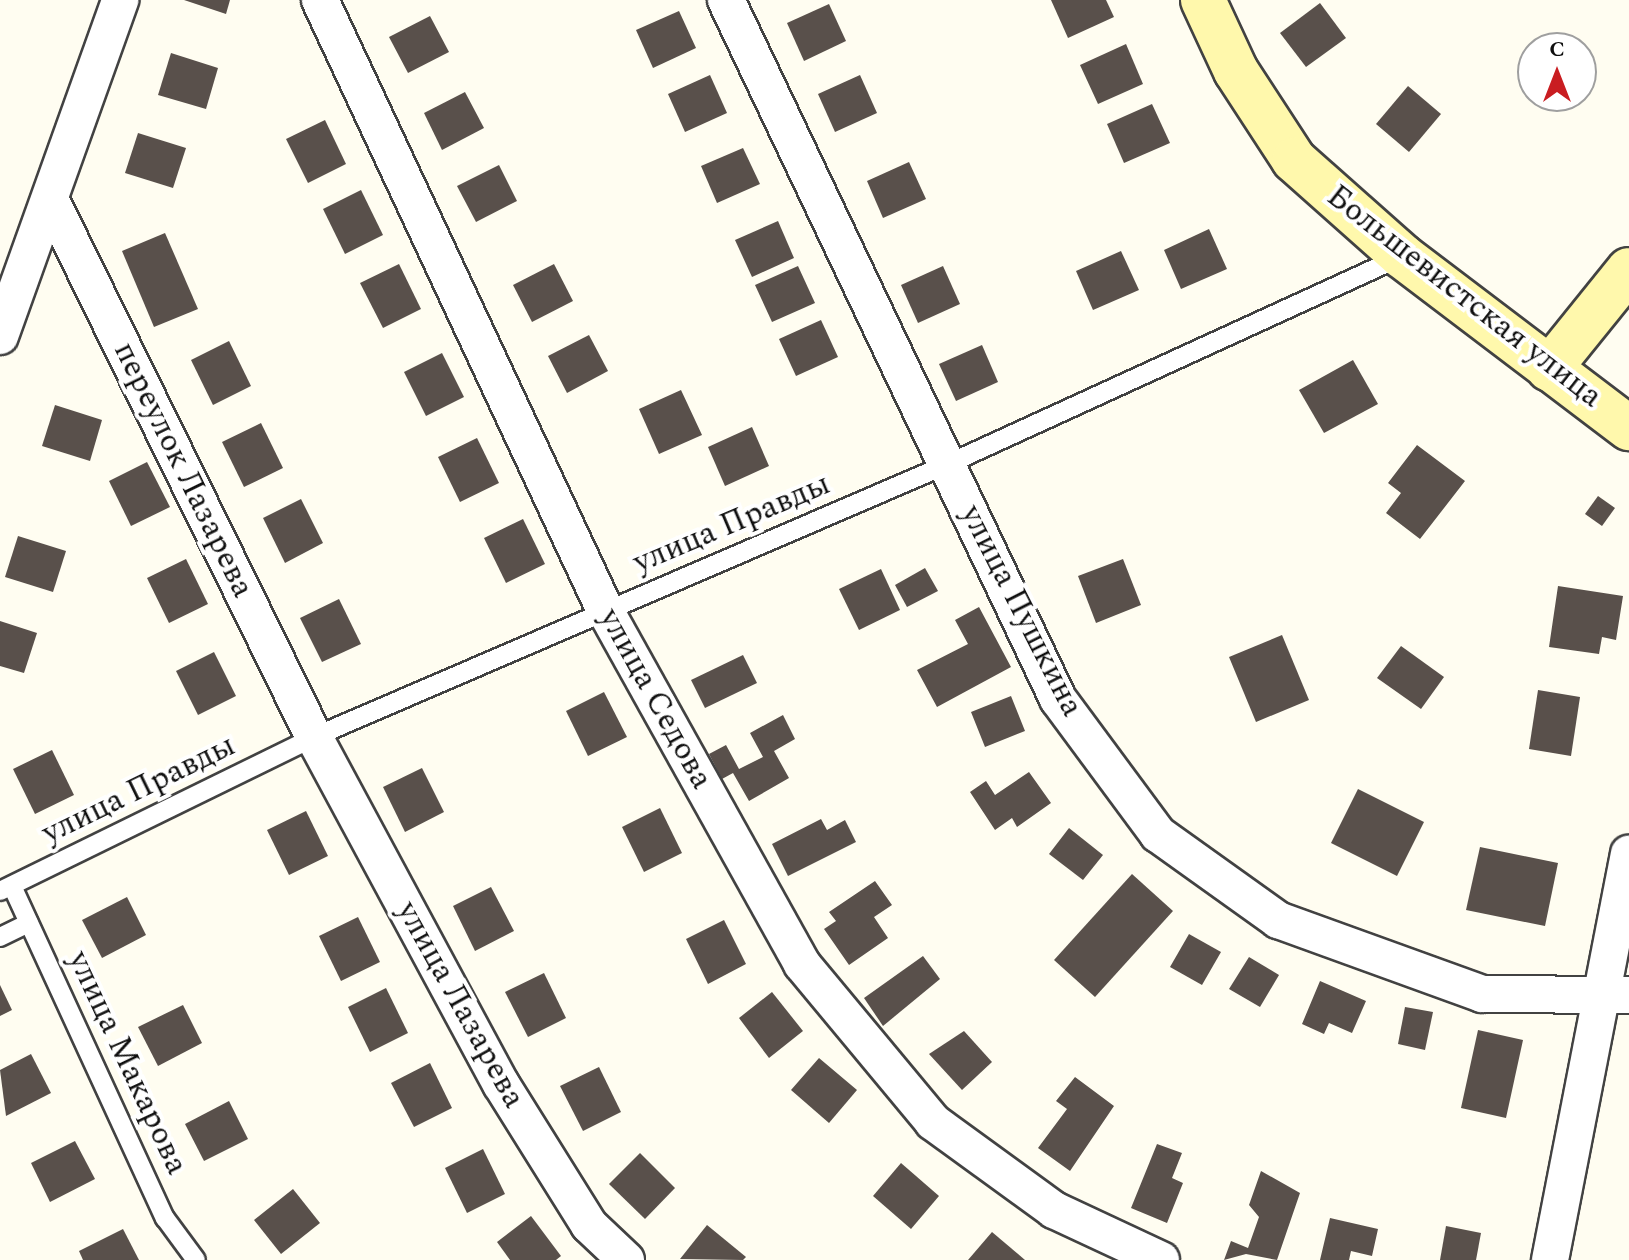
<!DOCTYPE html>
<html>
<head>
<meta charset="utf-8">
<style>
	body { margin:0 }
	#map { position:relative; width:1629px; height:1260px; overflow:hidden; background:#fffdf1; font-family:Spectral,serif }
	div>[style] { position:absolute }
	.building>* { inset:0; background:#59504b }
	.roads { filter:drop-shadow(2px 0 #424242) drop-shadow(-2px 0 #424242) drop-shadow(0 2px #424242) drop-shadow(0 -2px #424242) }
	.lane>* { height:18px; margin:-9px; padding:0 9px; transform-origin:9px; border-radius:9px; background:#fff }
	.street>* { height:36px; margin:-18px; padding:0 18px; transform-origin:18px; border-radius:18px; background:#fff }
	.secondary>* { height:44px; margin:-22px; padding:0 22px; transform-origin:22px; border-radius:22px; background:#fff8ac }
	span { translate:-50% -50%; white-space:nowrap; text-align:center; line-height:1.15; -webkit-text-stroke:8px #fff; paint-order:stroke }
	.street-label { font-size:32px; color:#0f0f0f }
	.north { position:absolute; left:1517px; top:32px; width:80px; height:80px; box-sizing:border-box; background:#fff; border:2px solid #9f9f9f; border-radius:50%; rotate:0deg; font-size:22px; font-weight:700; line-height:32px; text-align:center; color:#0f0f0f }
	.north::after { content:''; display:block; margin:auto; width:28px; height:36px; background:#c91d21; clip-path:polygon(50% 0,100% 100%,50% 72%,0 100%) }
</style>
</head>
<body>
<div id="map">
	<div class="building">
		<i style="clip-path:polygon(184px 0,230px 0,226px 14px)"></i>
		<i style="clip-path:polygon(1051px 0,1106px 0,1114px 17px,1068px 38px)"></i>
		<i style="clip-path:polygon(1320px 3px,1346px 38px,1306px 67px,1280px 33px)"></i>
		<i style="clip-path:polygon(829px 4px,846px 41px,804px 61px,787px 23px)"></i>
		<i style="clip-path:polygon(679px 11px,696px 48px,653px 68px,636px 30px)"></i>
		<i style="clip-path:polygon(430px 16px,449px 52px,408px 73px,389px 37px)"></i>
		<i style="clip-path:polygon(1126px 44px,1143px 84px,1098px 104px,1080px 65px)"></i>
		<i style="clip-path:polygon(171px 53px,218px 68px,206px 109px,158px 95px)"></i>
		<i style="clip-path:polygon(710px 75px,727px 113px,685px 132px,668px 94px)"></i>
		<i style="clip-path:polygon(860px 75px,877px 113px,835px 132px,818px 94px)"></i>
		<i style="clip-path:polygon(1408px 86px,1441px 114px,1409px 152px,1376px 124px)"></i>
		<i style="clip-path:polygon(465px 92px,484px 128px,442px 150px,424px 113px)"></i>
		<i style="clip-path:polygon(1152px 104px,1170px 143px,1124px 163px,1107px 124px)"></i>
		<i style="clip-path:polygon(325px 120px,346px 164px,308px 183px,286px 139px)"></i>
		<i style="clip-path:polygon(138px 133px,186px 148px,173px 188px,125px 173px)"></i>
		<i style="clip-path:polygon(743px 148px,760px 184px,717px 203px,701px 166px)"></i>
		<i style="clip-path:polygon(909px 162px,926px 199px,883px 218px,867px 181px)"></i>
		<i style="clip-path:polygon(499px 165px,517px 201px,476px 222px,457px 186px)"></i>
		<i style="clip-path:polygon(361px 190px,383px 235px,345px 254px,323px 209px)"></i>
		<i style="clip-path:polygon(778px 221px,794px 258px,752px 277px,735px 240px)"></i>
		<i style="clip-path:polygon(1209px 229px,1227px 269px,1181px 289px,1164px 250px)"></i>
		<i style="clip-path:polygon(165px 233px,198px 309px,154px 327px,122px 251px)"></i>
		<i style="clip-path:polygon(1121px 251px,1139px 290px,1093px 310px,1076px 271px)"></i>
		<i style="clip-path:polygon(399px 264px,421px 309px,383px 328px,360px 283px)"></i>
		<i style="clip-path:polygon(554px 264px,573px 301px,532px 322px,513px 285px)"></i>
		<i style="clip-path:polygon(798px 266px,815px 303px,772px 322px,755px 285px)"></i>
		<i style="clip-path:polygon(943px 266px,960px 304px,918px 323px,901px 285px)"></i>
		<i style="clip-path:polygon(821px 320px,838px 357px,796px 376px,779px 339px)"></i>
		<i style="clip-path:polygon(589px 335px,608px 371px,567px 393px,548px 356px)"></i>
		<i style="clip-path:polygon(229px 341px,251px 386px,213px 405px,191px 360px)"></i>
		<i style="clip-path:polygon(982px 345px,998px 382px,956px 401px,939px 364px)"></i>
		<i style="clip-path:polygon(442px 353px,464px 397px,426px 416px,404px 372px)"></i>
		<i style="clip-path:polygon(1353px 360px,1378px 404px,1324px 433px,1299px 390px)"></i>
		<i style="clip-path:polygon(681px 390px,702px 435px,659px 454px,639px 409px)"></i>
		<i style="clip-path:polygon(55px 405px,102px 420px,90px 461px,42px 446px)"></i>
		<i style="clip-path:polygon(261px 423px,283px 468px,244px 487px,222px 442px)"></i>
		<i style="clip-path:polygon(752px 427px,769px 466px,725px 486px,708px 447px)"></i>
		<i style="clip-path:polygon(477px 438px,499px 483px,460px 502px,438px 457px)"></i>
		<i style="clip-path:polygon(1417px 445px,1465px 481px,1420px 539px,1386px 513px,1401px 493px,1388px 483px)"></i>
		<i style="clip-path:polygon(147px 462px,170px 507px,131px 526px,109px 481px)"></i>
		<i style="clip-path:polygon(1598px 496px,1615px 508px,1602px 526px,1585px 514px)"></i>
		<i style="clip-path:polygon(301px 499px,323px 543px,285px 563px,263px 518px)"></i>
		<i style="clip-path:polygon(523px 519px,545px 564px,506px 583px,484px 538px)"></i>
		<i style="clip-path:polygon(18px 536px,66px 551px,53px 592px,5px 577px)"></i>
		<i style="clip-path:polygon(186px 559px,208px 604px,169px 623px,147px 578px)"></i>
		<i style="clip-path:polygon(1123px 559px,1141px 605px,1096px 623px,1078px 576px)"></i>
		<i style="clip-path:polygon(925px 568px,938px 591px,907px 607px,895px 585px)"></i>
		<i style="clip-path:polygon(881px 569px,900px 610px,859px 630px,839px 589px)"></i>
		<i style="clip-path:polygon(1558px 586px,1623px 596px,1616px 640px,1602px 637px,1599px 654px,1549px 647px)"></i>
		<i style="clip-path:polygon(339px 599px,361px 644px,322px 662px,300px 618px)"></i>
		<i style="clip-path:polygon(979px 607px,1011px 667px,937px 707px,917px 670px,968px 644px,955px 620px)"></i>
		<i style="clip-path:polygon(0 621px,37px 633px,24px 673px,0 666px)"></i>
		<i style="clip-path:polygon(1282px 635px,1309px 700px,1256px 722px,1229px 657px)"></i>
		<i style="clip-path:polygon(1401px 646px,1444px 677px,1421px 709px,1377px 678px)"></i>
		<i style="clip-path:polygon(214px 652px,236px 696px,198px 715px,176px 671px)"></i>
		<i style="clip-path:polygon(743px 655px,757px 683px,705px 708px,691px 680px)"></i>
		<i style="clip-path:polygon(1538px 690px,1580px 697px,1571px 756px,1529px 749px)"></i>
		<i style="clip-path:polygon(604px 692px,627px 737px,588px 756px,566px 711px)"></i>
		<i style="clip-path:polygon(1011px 696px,1025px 731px,985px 747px,971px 712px)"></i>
		<i style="clip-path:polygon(783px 715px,795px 739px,774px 751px,789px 778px,749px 801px,733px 773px,722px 779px,709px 754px,726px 745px,739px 769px,763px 757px,750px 733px)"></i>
		<i style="clip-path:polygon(52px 750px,74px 795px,35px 814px,13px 769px)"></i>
		<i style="clip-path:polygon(422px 768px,444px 812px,405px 832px,383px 787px)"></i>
		<i style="clip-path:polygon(1029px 772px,1051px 803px,1017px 827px,1012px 818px,995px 830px,970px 792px,986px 781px,995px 795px)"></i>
		<i style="clip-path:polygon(1358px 789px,1424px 822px,1397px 876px,1331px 843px)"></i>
		<i style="clip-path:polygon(660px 808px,682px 853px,644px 872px,622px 827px)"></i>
		<i style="clip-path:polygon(306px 811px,328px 856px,289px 875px,267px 830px)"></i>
		<i style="clip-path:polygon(821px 819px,827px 830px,845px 820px,856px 842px,788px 876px,772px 844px)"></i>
		<i style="clip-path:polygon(1069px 828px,1103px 855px,1083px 880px,1049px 854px)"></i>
		<i style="clip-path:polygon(1480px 847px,1558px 863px,1545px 926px,1466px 910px)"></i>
		<i style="clip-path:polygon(1132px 874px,1173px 911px,1095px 997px,1054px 960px)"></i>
		<i style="clip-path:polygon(875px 881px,892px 905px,874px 917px,888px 938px,849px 965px,824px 929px,836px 921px,829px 912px)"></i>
		<i style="clip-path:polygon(491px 887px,514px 931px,475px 951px,453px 906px)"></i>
		<i style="clip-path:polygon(127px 897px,146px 935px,102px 958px,82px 920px)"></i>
		<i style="clip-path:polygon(358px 917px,380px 962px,341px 981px,319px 936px)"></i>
		<i style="clip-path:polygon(724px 920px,746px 964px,708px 984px,686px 939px)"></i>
		<i style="clip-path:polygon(1189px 934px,1221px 952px,1202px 985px,1170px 967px)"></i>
		<i style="clip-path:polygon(923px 956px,940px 979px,883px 1026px,864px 998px)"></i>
		<i style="clip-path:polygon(1249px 957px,1279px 975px,1260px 1007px,1229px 989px)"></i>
		<i style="clip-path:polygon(544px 973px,566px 1018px,528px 1037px,505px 992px)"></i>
		<i style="clip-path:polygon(1320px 981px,1366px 1001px,1352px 1033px,1329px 1023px,1324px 1034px,1302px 1024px)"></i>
		<i style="clip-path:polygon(0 985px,12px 1010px,0 1016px)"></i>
		<i style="clip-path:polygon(386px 988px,408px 1033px,370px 1052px,348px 1007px)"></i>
		<i style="clip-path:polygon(772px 992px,803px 1031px,769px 1058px,739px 1018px)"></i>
		<i style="clip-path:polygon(183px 1005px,202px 1043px,158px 1066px,138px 1027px)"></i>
		<i style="clip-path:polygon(1405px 1007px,1433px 1012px,1425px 1050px,1398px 1044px)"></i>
		<i style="clip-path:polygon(1478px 1030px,1523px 1040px,1506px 1118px,1461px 1108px)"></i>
		<i style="clip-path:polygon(964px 1031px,992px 1062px,962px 1090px,929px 1054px)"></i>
		<i style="clip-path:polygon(31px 1054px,51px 1093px,6px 1116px,0 1070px)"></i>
		<i style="clip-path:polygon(819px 1058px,857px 1090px,829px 1123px,791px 1090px)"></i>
		<i style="clip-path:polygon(430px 1063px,452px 1108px,414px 1127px,391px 1083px)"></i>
		<i style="clip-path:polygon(599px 1067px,621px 1112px,583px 1131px,560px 1086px)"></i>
		<i style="clip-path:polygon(1075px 1077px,1114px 1106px,1070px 1171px,1038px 1148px,1067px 1109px,1056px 1101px)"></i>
		<i style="clip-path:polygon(229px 1101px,248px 1139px,204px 1161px,185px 1124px)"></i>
		<i style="clip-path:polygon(75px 1141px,95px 1179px,50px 1202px,31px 1163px)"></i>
		<i style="clip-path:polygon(1157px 1144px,1182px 1153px,1172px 1178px,1183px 1183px,1167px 1223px,1131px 1208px)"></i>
		<i style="clip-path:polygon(483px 1149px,505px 1194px,467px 1213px,445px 1168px)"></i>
		<i style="clip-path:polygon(640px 1153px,675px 1188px,645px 1219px,609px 1184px)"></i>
		<i style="clip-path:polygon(901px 1163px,939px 1196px,911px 1229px,873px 1196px)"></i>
		<i style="clip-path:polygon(1261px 1171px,1300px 1193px,1277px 1260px,1246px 1254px,1224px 1260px,1231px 1241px,1248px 1248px,1259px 1217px,1249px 1205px)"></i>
		<i style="clip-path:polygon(293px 1189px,320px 1223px,281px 1254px,254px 1220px)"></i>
		<i style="clip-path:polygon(531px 1216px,561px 1256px,556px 1260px,510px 1260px,497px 1242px)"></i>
		<i style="clip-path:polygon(1330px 1218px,1378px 1229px,1372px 1256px,1351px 1251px,1349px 1260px,1320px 1260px)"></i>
		<i style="clip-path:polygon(707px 1225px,746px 1257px,743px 1260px,680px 1259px)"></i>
		<i style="clip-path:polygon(1446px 1226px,1481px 1233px,1476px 1260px,1440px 1260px)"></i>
		<i style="clip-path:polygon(123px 1229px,139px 1260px,83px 1260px,79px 1251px)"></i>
		<i style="clip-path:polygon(992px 1232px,1025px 1260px,968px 1260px)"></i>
	</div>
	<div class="roads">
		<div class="lane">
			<i style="left:12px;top:886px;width:366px;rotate:65.3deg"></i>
			<i style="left:165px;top:1218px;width:52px;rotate:53.6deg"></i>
			<i style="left:0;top:891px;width:350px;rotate:-26.1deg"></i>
			<i style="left:314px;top:737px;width:690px;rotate:-23.3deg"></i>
			<i style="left:948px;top:464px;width:499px;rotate:-24.6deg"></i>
			<i style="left:0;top:937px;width:32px;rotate:-26deg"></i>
		</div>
		<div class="street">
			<i style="left:320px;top:0;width:673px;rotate:64.96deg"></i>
			<i style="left:605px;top:610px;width:405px;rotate:60.9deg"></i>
			<i style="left:802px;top:964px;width:205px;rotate:50.3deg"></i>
			<i style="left:933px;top:1122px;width:150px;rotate:36deg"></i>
			<i style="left:1054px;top:1210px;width:118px;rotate:25deg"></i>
			<i style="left:726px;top:0;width:774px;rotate:64.59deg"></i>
			<i style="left:1058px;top:699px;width:168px;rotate:53.5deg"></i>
			<i style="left:1158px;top:834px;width:148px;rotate:35.6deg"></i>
			<i style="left:1278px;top:920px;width:217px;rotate:19.9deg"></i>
			<i style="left:1482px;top:994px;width:147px;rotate:0.4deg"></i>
			<i style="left:52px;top:203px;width:595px;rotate:63.87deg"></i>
			<i style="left:314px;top:737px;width:394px;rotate:61.7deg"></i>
			<i style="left:501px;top:1084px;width:166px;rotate:58deg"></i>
			<i style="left:589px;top:1225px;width:51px;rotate:43.4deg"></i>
			<i style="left:0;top:336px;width:357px;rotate:-70.3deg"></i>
			<i style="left:1550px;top:1260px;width:414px;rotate:-79deg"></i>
		</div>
		<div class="secondary">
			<i style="left:1203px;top:0;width:78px;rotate:65.1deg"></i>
			<i style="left:1236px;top:71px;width:106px;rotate:56.9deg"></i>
			<i style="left:1294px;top:160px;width:144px;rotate:41.6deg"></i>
			<i style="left:1402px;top:256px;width:285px;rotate:37.2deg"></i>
			<i style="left:1549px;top:369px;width:127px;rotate:-51.1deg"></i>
		</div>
	</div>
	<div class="street-label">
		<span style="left:1464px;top:297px;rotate:38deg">Большевистская улица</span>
		<span style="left:183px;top:470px;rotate:64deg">переулок Лазарева</span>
		<span style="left:732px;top:524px;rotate:-23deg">улица Правды</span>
		<span style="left:1021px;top:611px;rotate:63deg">улица Пушкина</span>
		<span style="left:655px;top:699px;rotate:61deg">улица Седова</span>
		<span style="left:139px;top:790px;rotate:-26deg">улица Правды</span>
		<span style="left:460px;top:1005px;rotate:61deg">улица Лазарева</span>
		<span style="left:127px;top:1063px;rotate:65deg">улица Макарова</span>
	</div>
	<div class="north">С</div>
</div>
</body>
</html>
